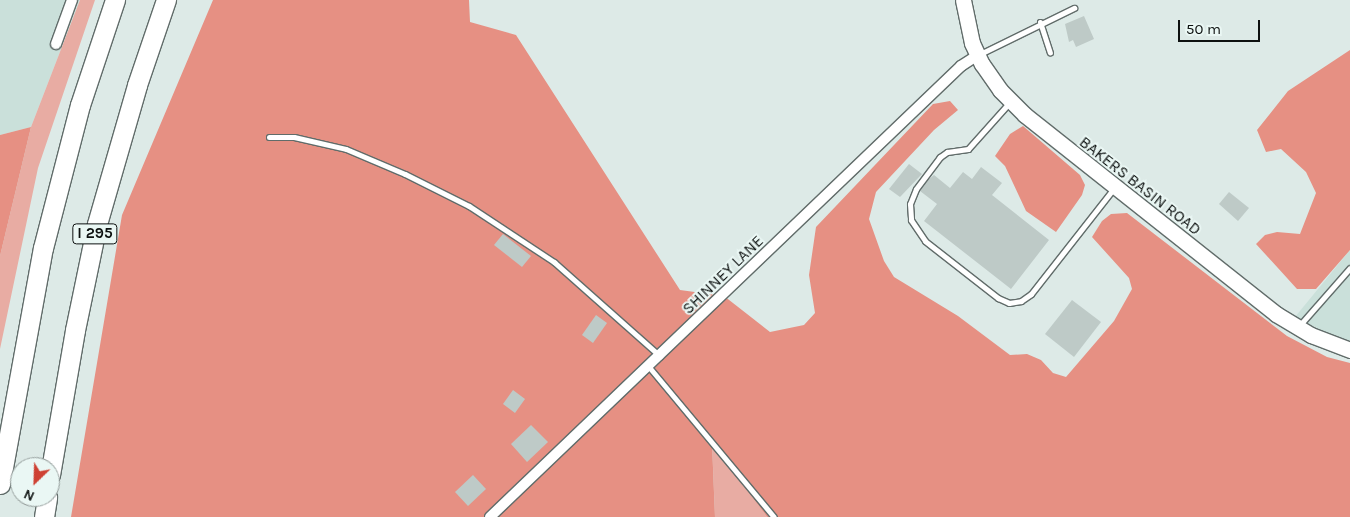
<!DOCTYPE html>
<html>
<head>
<meta charset="utf-8">
<style>
	body { margin:0 }
	#map { position:relative; width:1350px; height:517px; overflow:hidden; background:#ddeae7; font-family:Karla,sans-serif }
	div>[style] { position:absolute }
	.built>* { inset:0; background:#cae0da }
	.green>* { inset:0; background:#e8aca3 }
	.forest>* { inset:0; background:#e69083 }
	.building>* { inset:0; background:#becac7 }
	.roads { filter:drop-shadow(1px 0 #616c6a) drop-shadow(-1px 0 #616c6a) drop-shadow(0 1px #616c6a) drop-shadow(0 -1px #616c6a) }
	.lane>* { height:5px; margin:-2.5px; padding:0 2.5px; transform-origin:2.5px; border-radius:2.5px; background:#fff }
	.street>* { height:10px; margin:-5px; padding:0 5px; transform-origin:5px; border-radius:5px; background:#fff }
	.secondary>* { height:15px; margin:-7.5px; padding:0 7.5px; transform-origin:7.5px; border-radius:7.5px; background:#fff }
	.highway>* { height:19px; margin:-9.5px; padding:0 9.5px; transform-origin:9.5px; border-radius:9.5px; background:#fff }
	span { translate:-50% -50%; white-space:nowrap; text-align:center; line-height:1.15; -webkit-text-stroke:4px #eaf7f4; paint-order:stroke }
	.shield-label span { padding:1px 4px; background:#eaf7f4; border:1px solid; border-radius:4px; -webkit-text-stroke-width:0 }
	.shield-label { font-size:15px; color:#0d1110; font-weight:700 }
	.street-label { font-size:16px; color:#0d1110 }
	.north { position:absolute; left:10px; top:457px; width:50px; height:50px; box-sizing:border-box; background:#eaf7f4; border:1px solid #929b99; border-radius:50%; rotate:204deg; font-size:14px; font-weight:700; line-height:20px; text-align:center; color:#0d1110 }
	.north::after { content:''; display:block; margin:auto; width:18px; height:22px; background:#ce4133; clip-path:polygon(50% 0,100% 100%,50% 72%,0 100%) }
	.scale { position:absolute; left:1178px; top:20px; width:82px; height:22px; box-sizing:border-box; border:2px solid #0d1110; border-top:0; padding-left:6px; font-size:15px; line-height:18px; white-space:nowrap; color:#0d1110; -webkit-text-stroke:4px #eaf7f4; paint-order:stroke }
</style>
</head>
<body>
<div id="map">
	<div class="built">
		<i style="clip-path:polygon(0 0,80px 0,31px 127px,0 135px)"></i>
		<i style="clip-path:polygon(1350px 250px,1350px 341px,1337px 338px,1295px 317px)"></i>
	</div>
	<div class="green">
		<i style="clip-path:polygon(80px 0,95px 0,38px 168px,0 349px,0 256px,31px 127px)"></i>
		<i style="clip-path:polygon(712px 442px,767px 517px,715px 517px)"></i>
	</div>
	<div class="forest">
		<i style="clip-path:polygon(213px 0,469px 0,470px 22px,516px 35px,680px 290px,724px 296px,770px 332px,804px 325px,815px 313px,809px 275px,816px 227px,933px 104px,950px 101px,958px 110px,934px 130px,876px 192px,869px 219px,884px 261px,894px 277px,958px 316px,1010px 355px,1027px 354px,1041px 360px,1053px 373px,1066px 377px,1114px 321px,1132px 289px,1129px 278px,1092px 237px,1102px 221px,1111px 214px,1127px 213px,1287px 336px,1327px 357px,1350px 363px,1350px 517px,767px 517px,712px 443px,715px 517px,71px 517px,122px 215px)"></i>
		<i style="clip-path:polygon(1350px 50px,1350px 250px,1316px 289px,1297px 289px,1256px 244px,1265px 235px,1277px 232px,1300px 234px,1316px 193px,1306px 172px,1281px 149px,1266px 152px,1257px 130px,1288px 91px)"></i>
		<i style="clip-path:polygon(1023px 126px,1080px 175px,1085px 185px,1082px 195px,1056px 232px,1026px 211px,1005px 166px,995px 156px,1010px 134px)"></i>
		<i style="clip-path:polygon(31px 127px,0 256px,0 135px)"></i>
	</div>
	<div class="building">
		<i style="clip-path:polygon(1084px 16px,1094px 39px,1076px 47px,1073px 40px,1069px 42px,1065px 24px)"></i>
		<i style="clip-path:polygon(909px 164px,922px 174px,900px 197px,889px 189px)"></i>
		<i style="clip-path:polygon(981px 167px,1002px 183px,992px 195px,1049px 240px,1011px 289px,924px 221px,937px 204px,920px 191px,928px 180px,934px 175px,950px 188px,963px 172px,972px 179px)"></i>
		<i style="clip-path:polygon(1229px 192px,1249px 208px,1238px 221px,1219px 204px)"></i>
		<i style="clip-path:polygon(503px 234px,531px 256px,522px 267px,494px 245px)"></i>
		<i style="clip-path:polygon(1072px 300px,1101px 322px,1074px 357px,1045px 334px)"></i>
		<i style="clip-path:polygon(596px 315px,607px 323px,593px 343px,582px 335px)"></i>
		<i style="clip-path:polygon(513px 390px,525px 399px,515px 413px,503px 404px)"></i>
		<i style="clip-path:polygon(531px 425px,548px 442px,527px 462px,511px 444px)"></i>
		<i style="clip-path:polygon(473px 475px,486px 489px,468px 506px,455px 492px)"></i>
	</div>
	<div class="roads">
		<div class="lane">
			<i style="left:1040px;top:22px;width:32px;rotate:72deg"></i>
			<i style="left:980px;top:54px;width:105px;rotate:-26.1deg"></i>
			<i style="left:1010px;top:102px;width:63px;rotate:131.8deg"></i>
			<i style="left:968px;top:149px;width:21px;rotate:172deg"></i>
			<i style="left:947px;top:152px;width:9px;rotate:144deg"></i>
			<i style="left:940px;top:157px;width:40px;rotate:127deg"></i>
			<i style="left:916px;top:189px;width:16px;rotate:112deg"></i>
			<i style="left:910px;top:204px;width:16px;rotate:86deg"></i>
			<i style="left:911px;top:220px;width:25px;rotate:56deg"></i>
			<i style="left:925px;top:241px;width:93px;rotate:38deg"></i>
			<i style="left:998px;top:298px;width:12px;rotate:24deg"></i>
			<i style="left:1009px;top:303px;width:12px;rotate:-9deg"></i>
			<i style="left:1021px;top:301px;width:12px;rotate:-35deg"></i>
			<i style="left:1031px;top:294px;width:135px;rotate:-51.9deg"></i>
			<i style="left:269px;top:137px;width:25px"></i>
			<i style="left:294px;top:137px;width:53px;rotate:13deg"></i>
			<i style="left:346px;top:149px;width:64px;rotate:23deg"></i>
			<i style="left:405px;top:174px;width:72px;rotate:26.6deg"></i>
			<i style="left:469px;top:206px;width:102px;rotate:33.4deg"></i>
			<i style="left:554px;top:262px;width:142px;rotate:41.6deg"></i>
			<i style="left:1299px;top:326px;width:77px;rotate:-48.7deg"></i>
			<i style="left:649px;top:367px;width:195px;rotate:50.2deg"></i>
		</div>
		<div class="street">
			<i style="left:56px;top:44px;width:47px;rotate:-70deg"></i>
			<i style="left:490px;top:517px;width:652px;rotate:-43.76deg"></i>
			<i style="left:961px;top:66px;width:20px;rotate:-33deg"></i>
		</div>
		<div class="secondary">
			<i style="left:963px;top:0;width:44px;rotate:78.2deg"></i>
			<i style="left:972px;top:43px;width:23px;rotate:65deg"></i>
			<i style="left:982px;top:64px;width:32px;rotate:55deg"></i>
			<i style="left:1000px;top:90px;width:35px;rotate:45deg"></i>
			<i style="left:1025px;top:115px;width:320px;rotate:38.4deg"></i>
			<i style="left:1276px;top:314px;width:41px;rotate:31deg"></i>
			<i style="left:1311px;top:335px;width:42px;rotate:21deg"></i>
		</div>
		<div class="highway">
			<i style="left:50px;top:475px;width:147px;rotate:-80.2deg"></i>
			<i style="left:75px;top:330px;width:108px;rotate:-78.3deg"></i>
			<i style="left:97px;top:224px;width:145px;rotate:-73.9deg"></i>
			<i style="left:137px;top:85px;width:90px;rotate:-71.2deg"></i>
			<i style="left:0;top:484px;width:240px;rotate:-79.7deg"></i>
			<i style="left:43px;top:248px;width:148px;rotate:-75.5deg"></i>
			<i style="left:80px;top:105px;width:111px;rotate:-71.6deg"></i>
			<i style="left:44px;top:517px;width:20px;rotate:-81deg"></i>
		</div>
	</div>
	<div class="shield-label">
		<span style="left:95px;top:234px">I 295</span>
	</div>
	<div class="street-label">
		<span style="left:1140px;top:186px;rotate:38deg">BAKERS BASIN ROAD</span>
		<span style="left:723px;top:275px;rotate:-44deg">SHINNEY LANE</span>
	</div>
	<div class="north">N</div>
	<div class="scale">50 m</div>
</div>
</body>
</html>
